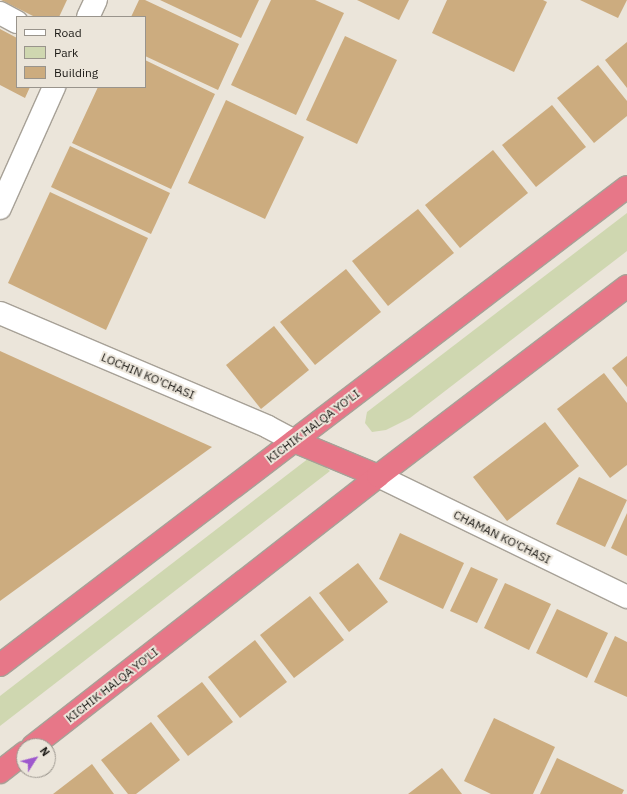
<!DOCTYPE html>
<html>
<head>
<meta charset="utf-8">
<style>
	body { margin:0 }
	#map { position:relative; width:627px; height:794px; overflow:hidden; background:#ebe5da; font-family:"IBM Plex Sans",sans-serif }
	div>[style] { position:absolute }
	.green>* { inset:0; background:#cfd7b0 }
	.building>* { inset:0; background:#ccac7f }
	.roads { filter:drop-shadow(1px 0 #a7a197) drop-shadow(-1px 0 #a7a197) drop-shadow(0 1px #a7a197) drop-shadow(0 -1px #a7a197) }
	.minor>* { height:22px; margin:-11px; padding:0 11px; transform-origin:11px; border-radius:11px; background:#fff }
	.trunk>* { height:22px; margin:-11px; padding:0 11px; transform-origin:11px; border-radius:11px; background:#e77788 }
	span { translate:-50% -50%; white-space:nowrap; text-align:center; line-height:1.15; -webkit-text-stroke:4px #ebe5da; paint-order:stroke }
	.street-label { font-size:12px; color:#1d1b17 }
	.legend { position:absolute; left:16px; top:16px; width:130px; height:72px; box-sizing:border-box; background:#ebe5da; border:1px solid #99948c; margin:0; padding:5px 7px; list-style:none; font-size:12px; color:#1d1b17 }
	.legend li { display:flex; align-items:center; gap:8px; height:20px }
	.legend b { width:20px; border:1px solid #99948c }
	.north { position:absolute; left:16px; top:738px; width:40px; height:40px; box-sizing:border-box; background:#ebe5da; border:1px solid #99948c; border-radius:50%; rotate:54deg; font-size:11px; font-weight:700; line-height:16px; text-align:center; color:#1d1b17 }
	.north::after { content:''; display:block; margin:auto; width:14px; height:18px; background:#9e58cd; clip-path:polygon(50% 0,100% 100%,50% 72%,0 100%) }
</style>
</head>
<body>
<div id="map">
	<div class="green">
		<i style="clip-path:polygon(627px 213px,627px 251px,410px 418px,386px 430px,372px 432px,365px 423px,367px 412px)"></i>
		<i style="clip-path:polygon(309px 458px,316px 458px,330px 471px,0 726px,0 696px)"></i>
	</div>
	<div class="building">
		<i style="clip-path:polygon(1px 0,67px 0,59px 17px,35px 17px)"></i>
		<i style="clip-path:polygon(139px 0,145px 0,239px 44px,218px 90px,145px 56px,145px 17px,131px 17px)"></i>
		<i style="clip-path:polygon(160px 0,259px 0,241px 38px)"></i>
		<i style="clip-path:polygon(271px 0,315px 0,344px 13px,296px 115px,231px 85px)"></i>
		<i style="clip-path:polygon(357px 0,409px 0,399px 20px)"></i>
		<i style="clip-path:polygon(447px 0,543px 0,547px 2px,514px 72px,432px 33px)"></i>
		<i style="clip-path:polygon(580px 0,627px 0,618px 18px)"></i>
		<i style="clip-path:polygon(0 29px,17px 38px,17px 87px,30px 87px,25px 98px,0 85px)"></i>
		<i style="clip-path:polygon(345px 36px,397px 60px,357px 144px,306px 120px)"></i>
		<i style="clip-path:polygon(627px 42px,627px 88px,605px 60px)"></i>
		<i style="clip-path:polygon(145px 60px,215px 94px,171px 189px,72px 143px,98px 87px,145px 87px)"></i>
		<i style="clip-path:polygon(598px 65px,627px 101px,627px 116px,594px 143px,557px 98px)"></i>
		<i style="clip-path:polygon(226px 100px,304px 137px,265px 219px,188px 183px)"></i>
		<i style="clip-path:polygon(552px 105px,586px 147px,536px 187px,502px 145px)"></i>
		<i style="clip-path:polygon(70px 146px,170px 193px,151px 234px,51px 187px)"></i>
		<i style="clip-path:polygon(493px 150px,528px 193px,460px 248px,425px 205px)"></i>
		<i style="clip-path:polygon(50px 192px,148px 238px,106px 330px,8px 283px)"></i>
		<i style="clip-path:polygon(418px 209px,454px 253px,388px 306px,352px 261px)"></i>
		<i style="clip-path:polygon(346px 269px,381px 312px,315px 365px,280px 322px)"></i>
		<i style="clip-path:polygon(274px 326px,309px 370px,261px 409px,226px 365px)"></i>
		<i style="clip-path:polygon(0 351px,212px 447px,0 601px)"></i>
		<i style="clip-path:polygon(627px 356px,627px 387px,612px 368px)"></i>
		<i style="clip-path:polygon(604px 373px,627px 403px,627px 465px,610px 478px,557px 409px)"></i>
		<i style="clip-path:polygon(545px 422px,579px 466px,507px 521px,473px 477px)"></i>
		<i style="clip-path:polygon(579px 477px,627px 500px,605px 547px,556px 524px)"></i>
		<i style="clip-path:polygon(627px 513px,627px 556px,611px 548px)"></i>
		<i style="clip-path:polygon(400px 533px,464px 563px,443px 609px,379px 579px)"></i>
		<i style="clip-path:polygon(358px 563px,388px 602px,349px 632px,319px 593px)"></i>
		<i style="clip-path:polygon(471px 567px,498px 579px,477px 623px,450px 611px)"></i>
		<i style="clip-path:polygon(505px 583px,551px 604px,529px 650px,484px 628px)"></i>
		<i style="clip-path:polygon(310px 596px,344px 640px,294px 678px,260px 635px)"></i>
		<i style="clip-path:polygon(557px 609px,608px 633px,587px 678px,536px 653px)"></i>
		<i style="clip-path:polygon(615px 636px,627px 642px,627px 697px,594px 682px)"></i>
		<i style="clip-path:polygon(255px 640px,287px 682px,240px 718px,208px 677px)"></i>
		<i style="clip-path:polygon(202px 682px,233px 722px,188px 756px,157px 716px)"></i>
		<i style="clip-path:polygon(494px 718px,555px 747px,533px 794px,491px 794px,464px 781px)"></i>
		<i style="clip-path:polygon(151px 722px,180px 760px,136px 794px,128px 794px,101px 760px)"></i>
		<i style="clip-path:polygon(557px 758px,624px 790px,622px 794px,540px 794px)"></i>
		<i style="clip-path:polygon(92px 764px,114px 794px,53px 794px)"></i>
		<i style="clip-path:polygon(442px 768px,462px 794px,408px 794px)"></i>
	</div>
	<div class="roads">
		<div class="minor">
			<i style="left:0;top:13px;width:19px;rotate:28deg"></i>
			<i style="left:88px;top:17px;width:19px;rotate:-65deg"></i>
			<i style="left:0;top:208px;width:133px;rotate:-65.9deg"></i>
			<i style="left:0;top:313px;width:291px;rotate:23deg"></i>
			<i style="left:268px;top:427px;width:30px;rotate:28deg"></i>
			<i style="left:378px;top:476px;width:277px;rotate:25.9deg"></i>
		</div>
		<div class="trunk">
			<i style="left:294px;top:441px;width:91px;rotate:22.6deg"></i>
			<i style="left:0;top:665px;width:788px;rotate:-37.32deg"></i>
			<i style="left:33px;top:746px;width:438px;rotate:-38deg"></i>
			<i style="left:378px;top:476px;width:313px;rotate:-37.3deg"></i>
			<i style="left:0;top:772px;width:31px;rotate:-38deg"></i>
		</div>
	</div>
	<div class="street-label">
		<span style="left:148px;top:376px;rotate:23deg">LOCHIN KO'CHASI</span>
		<span style="left:313px;top:426px;rotate:-37deg">KICHIK HALQA YO'LI</span>
		<span style="left:502px;top:537px;rotate:26deg">CHAMAN KO'CHASI</span>
		<span style="left:112px;top:685px;rotate:-38deg">KICHIK HALQA YO'LI</span>
	</div>
	<ul class="legend">
	<li><b style="height:5px;background:#fff"></b>Road</li>
	<li><b style="height:11px;background:#cfd7b0"></b>Park</li>
	<li><b style="height:11px;background:#ccac7f"></b>Building</li>
	</ul>
	<div class="north">N</div>
</div>
</body>
</html>
